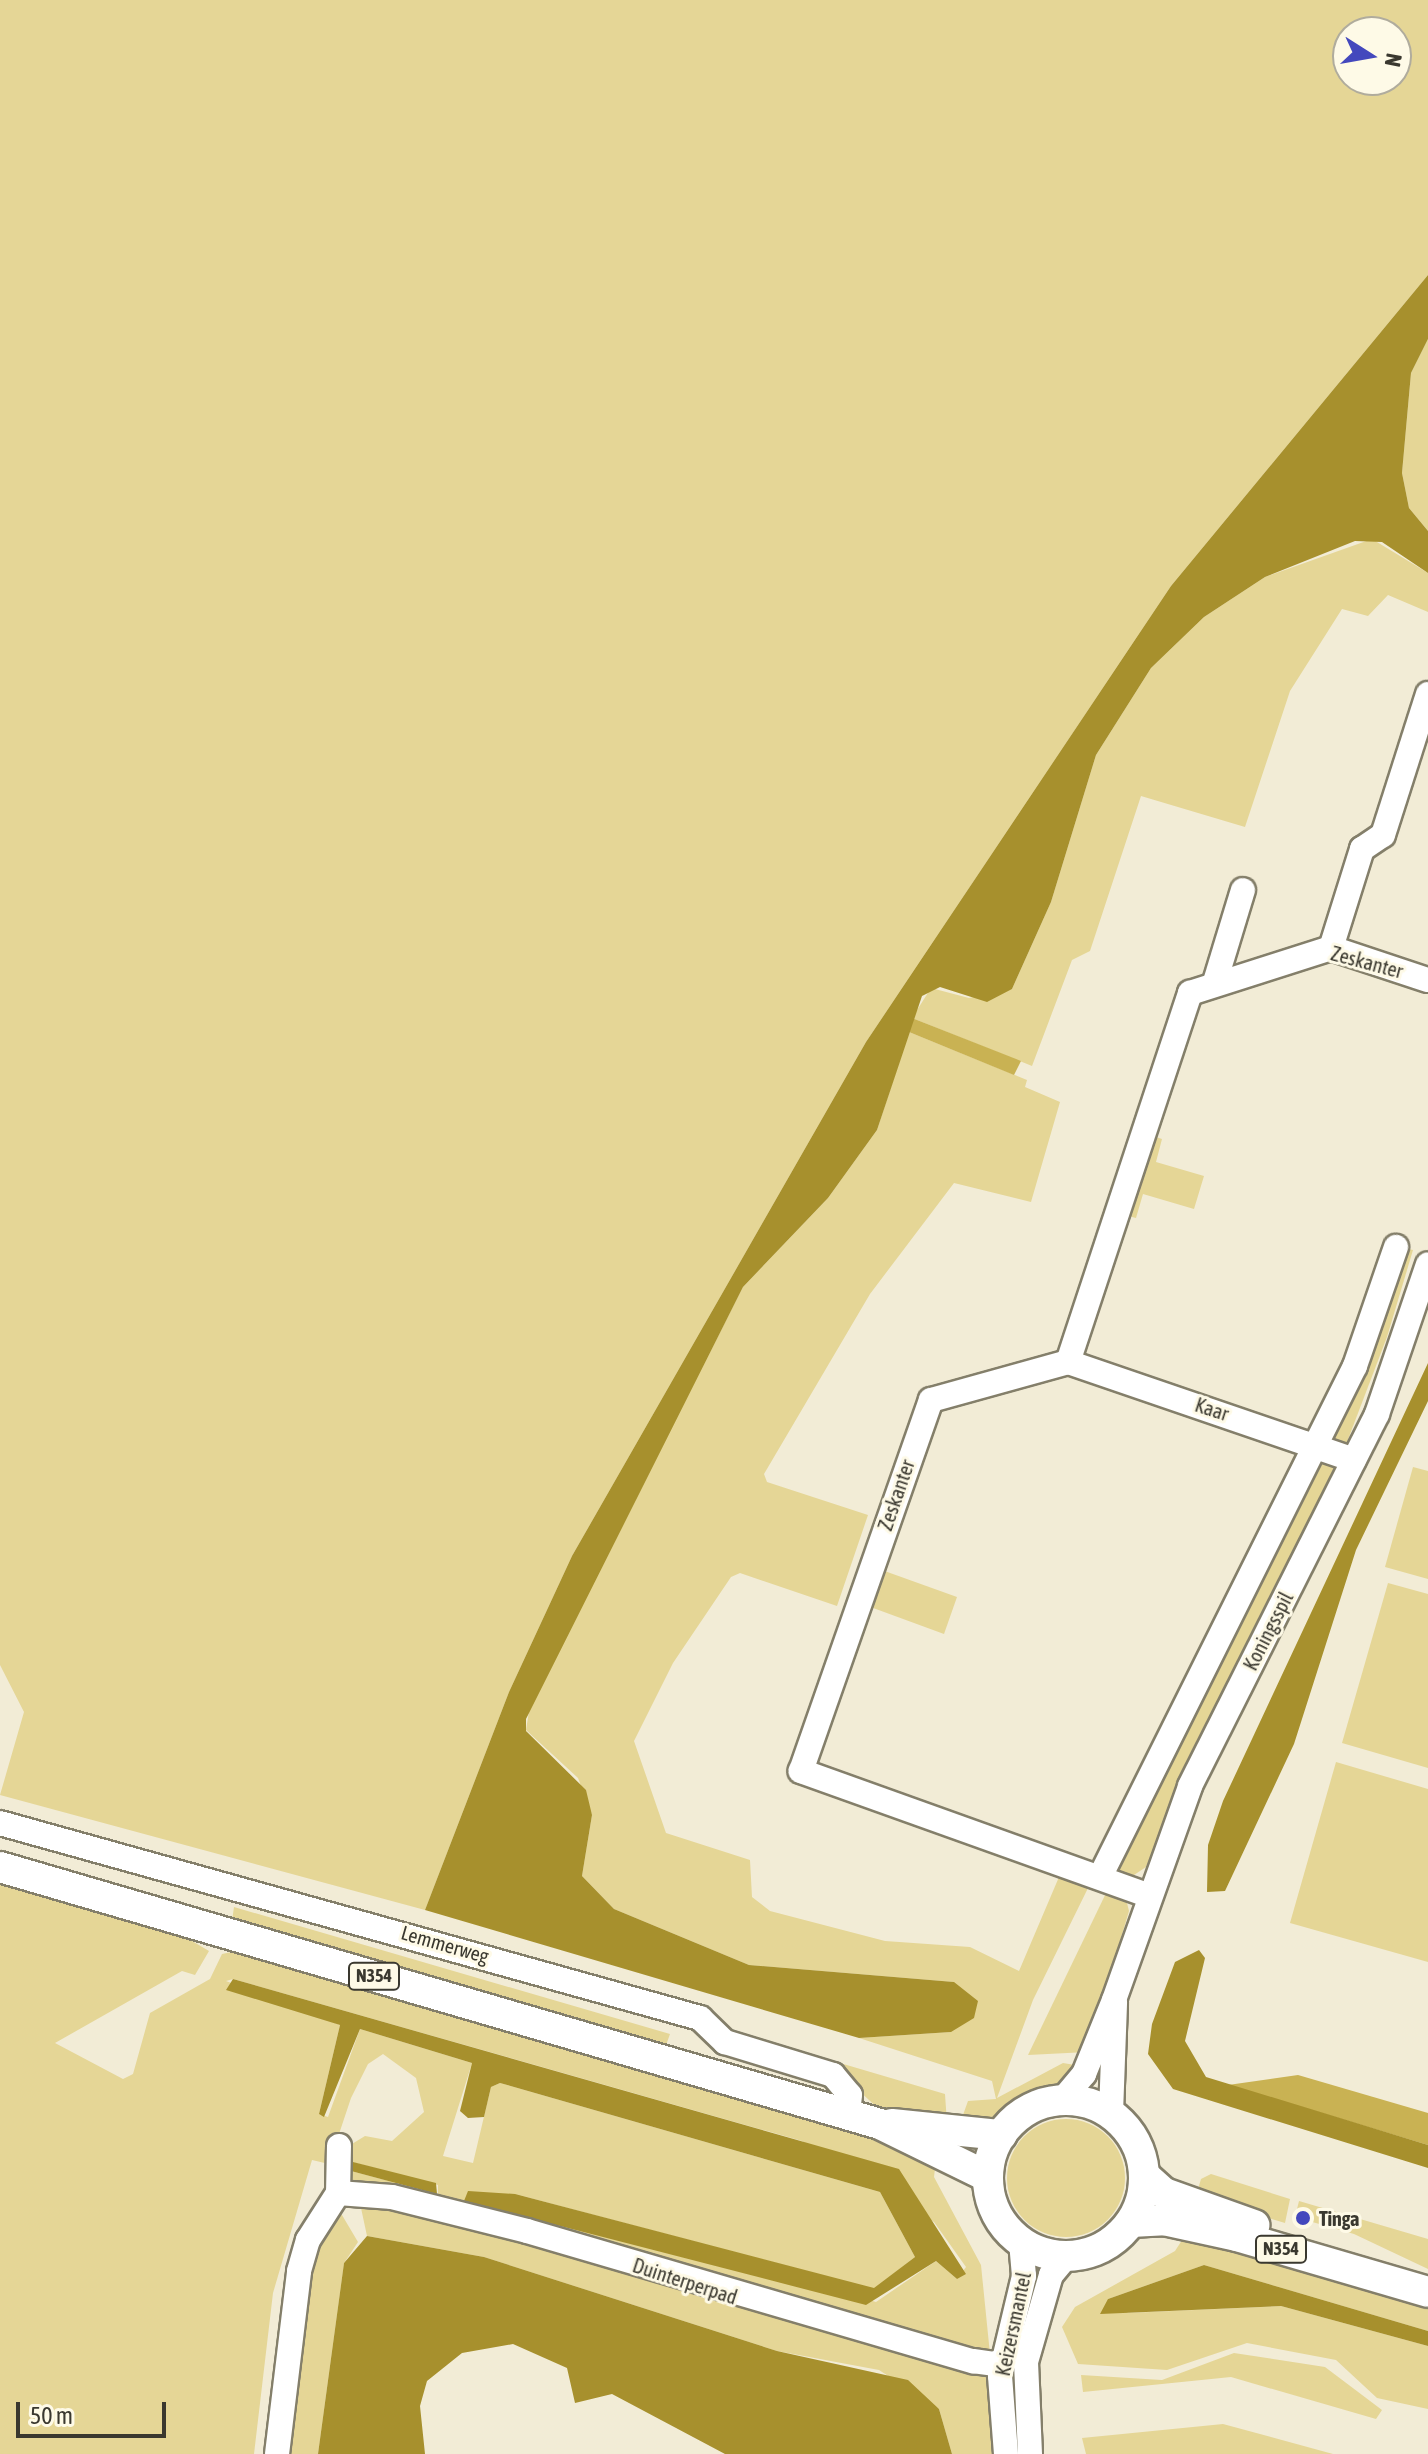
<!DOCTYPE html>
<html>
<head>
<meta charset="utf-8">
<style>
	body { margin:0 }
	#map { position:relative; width:1428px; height:2454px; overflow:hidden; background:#f2ecd6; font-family:"Asap Condensed",sans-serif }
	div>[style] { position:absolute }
	.green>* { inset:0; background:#e5d696 }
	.round { border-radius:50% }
	.forest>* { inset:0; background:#c9b253 }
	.water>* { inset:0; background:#a7902d }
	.roads { filter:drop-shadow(2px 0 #847f6a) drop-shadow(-2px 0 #847f6a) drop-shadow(0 2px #847f6a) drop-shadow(0 -2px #847f6a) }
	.minor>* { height:24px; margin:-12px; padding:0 12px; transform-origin:12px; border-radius:12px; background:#fff }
	.major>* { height:30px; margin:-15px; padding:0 15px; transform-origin:15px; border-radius:15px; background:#fff }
	.major>.ring { margin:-15px; padding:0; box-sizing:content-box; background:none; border:30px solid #fff; border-radius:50% }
	.dots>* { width:22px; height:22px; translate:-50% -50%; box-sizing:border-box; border:4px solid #fefae7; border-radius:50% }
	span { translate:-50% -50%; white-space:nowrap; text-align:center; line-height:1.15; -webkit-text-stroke:6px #fefae7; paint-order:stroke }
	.shield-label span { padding:2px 6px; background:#fefae7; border:2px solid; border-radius:6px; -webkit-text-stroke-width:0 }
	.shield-label { font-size:18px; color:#3a382f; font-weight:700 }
	.street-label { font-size:20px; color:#3a382f }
	.poi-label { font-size:20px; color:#3a382f; font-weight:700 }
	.left { translate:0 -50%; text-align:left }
	.north { position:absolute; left:1332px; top:16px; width:80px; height:80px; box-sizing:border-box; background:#fefae7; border:2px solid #b0ac9d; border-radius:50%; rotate:101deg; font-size:22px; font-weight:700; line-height:32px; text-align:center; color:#3a382f }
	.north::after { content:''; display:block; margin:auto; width:28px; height:36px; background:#4448bd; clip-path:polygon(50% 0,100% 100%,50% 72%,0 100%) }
	.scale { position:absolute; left:16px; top:2402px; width:150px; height:36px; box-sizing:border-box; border:4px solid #3a382f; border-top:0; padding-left:10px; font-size:24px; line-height:28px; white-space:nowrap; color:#3a382f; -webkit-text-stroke:6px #fefae7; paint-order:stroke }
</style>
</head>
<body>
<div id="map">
	<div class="green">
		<i style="clip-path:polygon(evenodd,0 0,1428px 0,1428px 275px,1171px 586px,866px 1042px,572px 1556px,509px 1692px,425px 1910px,0 1795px,24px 1712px,0 1665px,0 0,1348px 32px,1396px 32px,1396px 80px,1348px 80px,1348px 32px)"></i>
		<i style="clip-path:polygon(1428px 339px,1428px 531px,1409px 508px,1402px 473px,1411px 373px)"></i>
		<i style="clip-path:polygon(1372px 539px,1428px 573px,1428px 612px,1388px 595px,1368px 616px,1342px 609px,1290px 691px,1245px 827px,1141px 796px,1090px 951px,1072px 960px,1032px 1066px,912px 1018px,931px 988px,969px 998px,1012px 989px,1051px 902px,1096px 755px,1151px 668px,1204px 617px,1265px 577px)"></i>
		<i style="clip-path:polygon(909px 1032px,1027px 1080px,1025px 1087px,1060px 1102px,1031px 1202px,954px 1183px,870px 1294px,764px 1474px,767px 1482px,868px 1515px,837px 1606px,740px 1573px,731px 1577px,673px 1663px,634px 1741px,666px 1833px,750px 1860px,752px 1897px,770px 1911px,885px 1941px,970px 1947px,1019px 1971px,1059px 1877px,1089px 1886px,1033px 2000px,997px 2098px,1063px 2063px,1081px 2066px,1058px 2090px,1023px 2102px,998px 2120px,959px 2126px,968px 2101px,996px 2099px,992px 2081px,859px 2038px,951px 2032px,954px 1982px,749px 1965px,614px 1909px,582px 1876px,592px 1815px,578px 1778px,526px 1730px,530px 1705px,743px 1287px,828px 1198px,877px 1130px)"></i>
		<i style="clip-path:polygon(1147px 1134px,1162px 1139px,1156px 1162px,1204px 1176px,1194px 1209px,1143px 1194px,1136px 1218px,1124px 1215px)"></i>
		<i style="clip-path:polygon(1399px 1247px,1413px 1250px,1387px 1337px,1347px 1442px,1338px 1445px,1331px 1439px)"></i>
		<i style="clip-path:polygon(1321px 1458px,1336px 1469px,1146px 1867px,1131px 1877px,1115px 1872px)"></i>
		<i style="clip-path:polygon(1413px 1467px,1428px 1471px,1428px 1579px,1385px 1567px)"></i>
		<i style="clip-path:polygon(879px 1569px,957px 1597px,944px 1634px,865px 1605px)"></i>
		<i style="clip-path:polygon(1388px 1583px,1428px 1594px,1428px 1768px,1342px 1743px)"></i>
		<i style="clip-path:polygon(1336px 1762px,1428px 1789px,1428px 1962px,1290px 1923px)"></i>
		<i style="clip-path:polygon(evenodd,0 1878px,170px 1928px,209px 1951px,195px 1975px,182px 1971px,55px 2043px,123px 2079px,133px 2074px,150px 2013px,210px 1979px,222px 1954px,246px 1949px,865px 2131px,936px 2160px,934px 2177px,981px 2265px,990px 2354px,350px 2184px,347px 2147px,365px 2136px,392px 2141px,424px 2112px,416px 2078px,383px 2054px,368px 2064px,351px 2098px,329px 2164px,312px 2160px,273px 2293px,254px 2454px,0 2454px,0 1878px,233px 1979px,802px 2141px,934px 2222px,966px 2267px,957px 2279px,936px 2261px,876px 2302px,515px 2194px,874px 2289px,915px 2257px,880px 2192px,500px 2083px,491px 2087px,473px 2163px,443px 2156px,472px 2063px,360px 2029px,328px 2117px,319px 2114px,340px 2025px,226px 1981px,233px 1979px,0 1878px,352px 2162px,438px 2185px,438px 2194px,351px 2171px,352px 2162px)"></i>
		<i style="clip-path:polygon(1108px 1889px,1126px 1899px,1129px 1911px,1087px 2052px,1028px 2055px)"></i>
		<i style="clip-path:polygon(234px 1907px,409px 1958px,670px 2034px,665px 2048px,232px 1921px)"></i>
		<i style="clip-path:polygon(745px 2035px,945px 2094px,947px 2123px,882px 2112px,856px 2088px)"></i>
		<i class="round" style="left:1007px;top:2119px;width:118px;height:118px"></i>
		<i style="clip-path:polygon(1211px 2174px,1290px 2199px,1285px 2223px,1196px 2196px,1201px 2179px)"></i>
		<i style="clip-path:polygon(375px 2200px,986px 2372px,992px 2454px,952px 2454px,939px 2409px,879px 2370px,777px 2351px,484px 2257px,367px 2236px,361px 2208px)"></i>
		<i style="clip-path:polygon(1299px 2201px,1428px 2239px,1428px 2269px,1354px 2234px,1295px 2217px)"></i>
		<i style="clip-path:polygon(339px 2210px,358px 2242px,344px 2263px,318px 2454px,282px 2454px,312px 2246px)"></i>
		<i style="clip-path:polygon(1186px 2234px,1428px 2303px,1428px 2331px,1204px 2265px,1108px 2299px,1128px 2313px,1281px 2306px,1428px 2346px,1428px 2409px,1377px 2398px,1336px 2360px,1247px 2343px,1167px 2370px,1078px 2364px,1062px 2327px,1075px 2307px,1175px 2251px)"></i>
		<i style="clip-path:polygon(1234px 2353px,1325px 2367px,1382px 2410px,1376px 2419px,1231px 2377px,1083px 2392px,1081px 2375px,1162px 2380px)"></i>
		<i style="clip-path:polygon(1223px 2424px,1333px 2454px,1086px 2454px,1082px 2438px)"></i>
	</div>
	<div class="forest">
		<i style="clip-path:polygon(912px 1018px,1021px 1061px,1014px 1075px,909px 1032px)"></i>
		<i style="clip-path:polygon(1298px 2075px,1428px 2113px,1428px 2145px,1228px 2085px)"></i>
	</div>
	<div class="water">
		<i style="clip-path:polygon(1428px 275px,1428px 339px,1411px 373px,1402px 473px,1409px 508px,1428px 531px,1428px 573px,1382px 542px,1355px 541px,1265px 577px,1204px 617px,1151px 668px,1096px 755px,1051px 902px,1012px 989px,987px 1002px,940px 987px,922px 996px,877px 1130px,828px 1198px,743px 1287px,526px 1719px,526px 1731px,586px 1790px,592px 1815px,582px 1876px,614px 1909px,749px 1965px,954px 1982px,978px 2001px,974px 2018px,951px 2032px,859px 2038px,425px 1910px,509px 1692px,572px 1556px,866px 1042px,1171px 586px)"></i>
		<i style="clip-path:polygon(1428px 1363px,1428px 1401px,1356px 1550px,1294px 1744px,1225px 1891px,1207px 1892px,1208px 1845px,1223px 1801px)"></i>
		<i style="clip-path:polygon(1199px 1950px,1205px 1958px,1185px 2041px,1206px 2077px,1428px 2145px,1428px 2168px,1173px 2089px,1148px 2054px,1152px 2024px,1175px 1962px)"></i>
		<i style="clip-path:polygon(233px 1979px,899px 2169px,966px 2274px,957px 2279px,936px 2261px,866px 2305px,464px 2201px,468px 2191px,515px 2194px,874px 2288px,915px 2257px,880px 2192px,500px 2083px,491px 2087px,484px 2117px,468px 2118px,460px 2111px,472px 2063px,360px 2029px,324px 2117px,319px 2114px,340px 2025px,226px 1990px)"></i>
		<i style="clip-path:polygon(353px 2162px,436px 2183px,437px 2194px,351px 2171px)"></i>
		<i style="clip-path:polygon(367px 2236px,484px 2257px,777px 2351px,908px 2380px,939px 2409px,952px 2454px,725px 2454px,612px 2394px,575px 2403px,567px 2368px,513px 2344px,462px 2353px,427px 2381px,420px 2406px,425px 2454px,318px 2454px,344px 2263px)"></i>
		<i style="clip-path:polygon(1204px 2265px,1428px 2331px,1428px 2346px,1281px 2306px,1100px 2314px,1108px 2299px)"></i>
	</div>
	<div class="roads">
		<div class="minor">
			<i style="left:1331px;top:948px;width:104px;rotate:-72.6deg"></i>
			<i style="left:1362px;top:849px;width:25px;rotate:-34deg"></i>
			<i style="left:1383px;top:835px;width:148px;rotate:-72.3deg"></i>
			<i style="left:1215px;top:982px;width:96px;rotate:-73.1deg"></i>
			<i style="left:1068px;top:1362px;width:302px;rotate:18.9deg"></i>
			<i style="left:0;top:1823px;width:727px;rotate:15.57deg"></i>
			<i style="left:700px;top:2018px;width:35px;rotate:44deg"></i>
			<i style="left:725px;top:2042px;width:113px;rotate:17deg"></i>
			<i style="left:833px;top:2075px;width:26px;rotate:50deg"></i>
			<i style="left:850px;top:2095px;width:19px;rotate:96deg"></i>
			<i style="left:1100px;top:1877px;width:571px;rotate:-63.48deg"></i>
			<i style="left:1355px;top:1366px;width:126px;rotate:-71deg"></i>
			<i style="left:1147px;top:1895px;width:368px;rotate:-160.3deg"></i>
			<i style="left:801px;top:1771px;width:393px;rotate:-70.7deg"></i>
			<i style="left:931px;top:1400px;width:142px;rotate:-15.5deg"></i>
			<i style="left:1068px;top:1362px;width:389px;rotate:-71.7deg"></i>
			<i style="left:1190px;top:993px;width:148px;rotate:-17.7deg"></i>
			<i style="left:1331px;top:948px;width:102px;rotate:18.3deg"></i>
			<i style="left:1063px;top:2099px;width:33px;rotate:-50deg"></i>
			<i style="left:1084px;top:2074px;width:80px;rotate:-67.9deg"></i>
			<i style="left:1114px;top:2000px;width:227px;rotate:-70.4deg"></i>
			<i style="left:1190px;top:1786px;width:416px;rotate:-63.3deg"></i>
			<i style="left:1377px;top:1414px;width:158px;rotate:-71.2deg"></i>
			<i style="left:1111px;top:2113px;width:111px;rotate:-87.9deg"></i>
			<i style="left:339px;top:2146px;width:47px;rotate:91.2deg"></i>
			<i style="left:338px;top:2193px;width:54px;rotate:4.2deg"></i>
			<i style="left:392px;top:2197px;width:139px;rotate:14.1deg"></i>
			<i style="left:527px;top:2231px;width:465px;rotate:16.3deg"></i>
			<i style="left:973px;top:2361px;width:21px;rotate:8deg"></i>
			<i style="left:994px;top:2364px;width:38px;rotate:-23deg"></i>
			<i style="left:277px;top:2454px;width:184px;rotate:-83.1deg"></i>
			<i style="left:299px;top:2271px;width:32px;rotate:-74deg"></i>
			<i style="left:308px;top:2240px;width:56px;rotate:-57.4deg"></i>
			<i style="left:1006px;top:2454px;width:78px;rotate:-94.4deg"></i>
			<i style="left:1000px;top:2376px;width:103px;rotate:-76.5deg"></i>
			<i style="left:1024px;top:2276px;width:34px;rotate:-95deg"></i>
			<i style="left:1030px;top:2454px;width:92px;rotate:-92.5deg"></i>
			<i style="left:1026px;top:2362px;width:91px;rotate:-74deg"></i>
			<i style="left:1051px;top:2275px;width:25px;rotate:-50deg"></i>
		</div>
		<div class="major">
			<i style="left:0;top:1867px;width:917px;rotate:16.28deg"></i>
			<i style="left:880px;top:2124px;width:120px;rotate:26.1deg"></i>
			<i class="ring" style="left:988px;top:2100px;width:126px;height:126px"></i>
			<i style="left:892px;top:2124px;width:110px;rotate:5.8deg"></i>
			<i style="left:1145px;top:2176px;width:25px;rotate:42deg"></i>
			<i style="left:1164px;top:2193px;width:96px;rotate:19.6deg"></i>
			<i style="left:1131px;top:2222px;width:33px;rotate:-3deg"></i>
			<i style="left:1164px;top:2220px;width:75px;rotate:12.4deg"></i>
			<i style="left:1237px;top:2236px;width:199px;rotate:16.3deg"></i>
		</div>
	</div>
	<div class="dots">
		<i style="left:1303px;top:2218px;background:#4448bd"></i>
	</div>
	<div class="shield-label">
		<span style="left:374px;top:1976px">N354</span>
		<span style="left:1281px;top:2249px">N354</span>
	</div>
	<div class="street-label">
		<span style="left:1367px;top:962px;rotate:15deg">Zeskanter</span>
		<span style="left:1212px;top:1409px;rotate:18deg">Kaar</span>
		<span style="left:896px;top:1495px;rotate:-71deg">Zeskanter</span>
		<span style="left:1268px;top:1631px;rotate:-63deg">Koningsspil</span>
		<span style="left:445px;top:1944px;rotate:16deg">Lemmerweg</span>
		<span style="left:685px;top:2281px;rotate:18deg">Duinterperpad</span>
		<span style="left:1013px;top:2324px;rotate:-78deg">Keizersmantel</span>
	</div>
	<div class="poi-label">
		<span class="left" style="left:1319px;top:2218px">Tinga</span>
	</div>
	<div class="north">N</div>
	<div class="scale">50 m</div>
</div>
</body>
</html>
